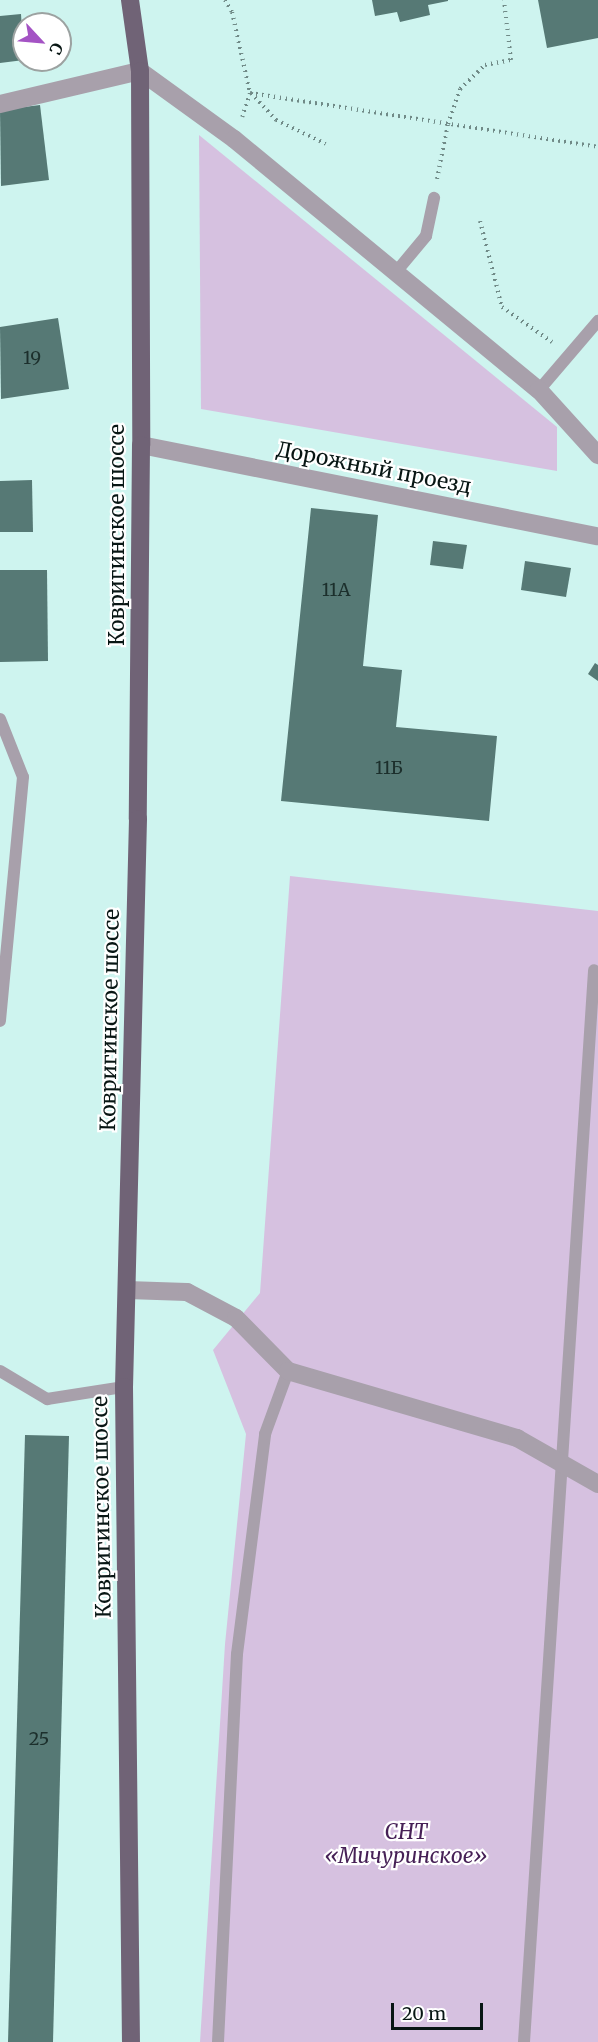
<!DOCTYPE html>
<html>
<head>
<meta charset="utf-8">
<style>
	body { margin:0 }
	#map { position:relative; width:598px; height:2042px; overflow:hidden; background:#cef4ef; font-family:Merriweather,serif }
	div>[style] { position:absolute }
	.green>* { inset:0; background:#d6c1e0 }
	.building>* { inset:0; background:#567975 }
	.path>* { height:4px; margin-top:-2px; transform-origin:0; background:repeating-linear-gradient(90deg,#708a87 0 1.5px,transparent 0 6px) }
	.service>* { height:12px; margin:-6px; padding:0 6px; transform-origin:6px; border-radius:6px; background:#a8a0ab }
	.minor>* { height:18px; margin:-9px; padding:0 9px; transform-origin:9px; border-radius:9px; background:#a8a0ab }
	.primary>* { height:18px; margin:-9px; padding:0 9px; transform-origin:9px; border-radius:9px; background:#706376 }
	span { translate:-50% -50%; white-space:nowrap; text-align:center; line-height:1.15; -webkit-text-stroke:4.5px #fff; paint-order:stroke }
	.number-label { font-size:18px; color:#1c2f2c }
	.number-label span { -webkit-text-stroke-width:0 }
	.street-label { font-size:21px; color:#081614 }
	.park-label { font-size:21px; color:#462056; font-style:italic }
	.north { position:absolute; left:12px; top:12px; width:60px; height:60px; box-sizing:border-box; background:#fff; border:2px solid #9ca2a1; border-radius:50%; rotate:116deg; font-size:16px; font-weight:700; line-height:24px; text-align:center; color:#081614 }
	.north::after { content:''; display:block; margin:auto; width:21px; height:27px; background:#a453c4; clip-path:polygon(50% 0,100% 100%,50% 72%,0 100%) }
	.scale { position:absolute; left:391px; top:2003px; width:92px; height:27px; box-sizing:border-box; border:3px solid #081614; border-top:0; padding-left:8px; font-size:18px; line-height:21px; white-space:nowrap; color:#081614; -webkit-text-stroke:4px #fff; paint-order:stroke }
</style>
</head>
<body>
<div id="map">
	<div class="green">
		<i style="clip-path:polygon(199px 135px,557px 427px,557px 471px,201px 409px)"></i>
		<i style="clip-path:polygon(290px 876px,598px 911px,598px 2042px,200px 2042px,225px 1644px,246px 1434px,213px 1350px,260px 1293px)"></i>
	</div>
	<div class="building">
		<i style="clip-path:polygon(372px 0,448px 0,448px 1px,428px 5px,430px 15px,400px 22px,397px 12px,375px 16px)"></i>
		<i style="clip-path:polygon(538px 0,598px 0,598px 38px,547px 48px)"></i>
		<i style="clip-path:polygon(21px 14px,24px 60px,0 63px,0 16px)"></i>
		<i style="clip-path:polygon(40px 105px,49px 180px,1px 186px,0 110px)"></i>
		<i style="clip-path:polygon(58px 318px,69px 389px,1px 399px,0 327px)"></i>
		<i style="clip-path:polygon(32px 480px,33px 532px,0 532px,0 481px)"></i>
		<i style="clip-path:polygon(311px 508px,378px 515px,363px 666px,402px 670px,396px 727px,497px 736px,489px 821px,281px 801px)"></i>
		<i style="clip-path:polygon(433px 541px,467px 545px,463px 569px,430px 565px)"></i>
		<i style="clip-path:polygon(525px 561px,571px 568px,566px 597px,521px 590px)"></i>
		<i style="clip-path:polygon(0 570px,47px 570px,48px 661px,0 662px)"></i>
		<i style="clip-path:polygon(595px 663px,598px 665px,598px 681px,588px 674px)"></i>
		<i style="clip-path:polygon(25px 1435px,69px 1436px,53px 2042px,8px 2042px)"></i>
	</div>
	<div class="path">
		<i style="left:225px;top:0;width:14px;rotate:60deg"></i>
		<i style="left:232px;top:12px;width:83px;rotate:77.5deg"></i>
		<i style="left:250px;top:93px;width:25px;rotate:108deg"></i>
		<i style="left:250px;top:93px;width:352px;rotate:8.8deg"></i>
		<i style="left:251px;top:93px;width:37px;rotate:47deg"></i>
		<i style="left:276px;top:120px;width:55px;rotate:25.6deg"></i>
		<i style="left:437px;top:179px;width:56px;rotate:-78.7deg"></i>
		<i style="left:448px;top:124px;width:37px;rotate:-71deg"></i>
		<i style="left:460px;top:89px;width:35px;rotate:-44deg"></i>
		<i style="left:485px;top:65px;width:26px;rotate:-11deg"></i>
		<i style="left:511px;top:60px;width:60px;rotate:-96.7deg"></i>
		<i style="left:480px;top:221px;width:89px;rotate:75.7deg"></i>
		<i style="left:502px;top:307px;width:61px;rotate:35deg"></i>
	</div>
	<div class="service">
		<i style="left:396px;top:272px;width:47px;rotate:-50.2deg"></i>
		<i style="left:426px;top:236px;width:39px;rotate:-78deg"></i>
		<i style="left:539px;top:390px;width:91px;rotate:-49.5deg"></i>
		<i style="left:0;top:719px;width:62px;rotate:68.4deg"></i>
		<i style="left:23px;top:777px;width:245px;rotate:95.4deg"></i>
		<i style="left:0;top:1371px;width:55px;rotate:30.8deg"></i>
		<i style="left:47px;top:1399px;width:78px;rotate:-8.9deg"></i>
		<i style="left:218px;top:2042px;width:388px;rotate:-87.2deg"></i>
		<i style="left:237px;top:1654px;width:222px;rotate:-82.7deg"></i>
		<i style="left:265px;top:1434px;width:67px;rotate:-69.9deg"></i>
		<i style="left:524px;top:2042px;width:1074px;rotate:-86.26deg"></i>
	</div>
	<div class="minor">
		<i style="left:0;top:104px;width:144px;rotate:-13.3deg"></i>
		<i style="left:140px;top:71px;width:116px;rotate:35.9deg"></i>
		<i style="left:234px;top:139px;width:395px;rotate:39.5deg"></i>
		<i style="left:539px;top:390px;width:88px;rotate:47.8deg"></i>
		<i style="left:141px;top:445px;width:466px;rotate:11.3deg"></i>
		<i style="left:127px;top:1290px;width:60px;rotate:1.9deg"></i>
		<i style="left:187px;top:1292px;width:55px;rotate:28deg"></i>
		<i style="left:236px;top:1318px;width:74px;rotate:45.5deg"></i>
		<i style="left:288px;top:1371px;width:239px;rotate:16.3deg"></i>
		<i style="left:517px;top:1438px;width:93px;rotate:29.6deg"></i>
	</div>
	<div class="primary">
		<i style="left:130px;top:0;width:72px;rotate:82deg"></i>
		<i style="left:140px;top:71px;width:374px;rotate:89.8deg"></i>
		<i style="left:141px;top:445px;width:374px;rotate:90.5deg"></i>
		<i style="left:138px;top:819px;width:568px;rotate:91.41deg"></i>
		<i style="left:124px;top:1387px;width:655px;rotate:89.39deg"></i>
	</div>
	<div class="number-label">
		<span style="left:32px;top:358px">19</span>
		<span style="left:336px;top:590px">11А</span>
		<span style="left:389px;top:768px">11Б</span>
		<span style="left:39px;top:1739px">25</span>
	</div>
	<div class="street-label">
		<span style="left:374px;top:468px;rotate:11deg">Дорожный проезд</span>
		<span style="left:117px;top:535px;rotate:-90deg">Ковригинское шоссе</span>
		<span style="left:110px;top:1020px;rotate:-89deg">Ковригинское шоссе</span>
		<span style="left:102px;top:1507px;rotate:-91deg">Ковригинское шоссе</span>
	</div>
	<div class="park-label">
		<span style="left:406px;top:1844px">СНТ<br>«Мичуринское»</span>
	</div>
	<div class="north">С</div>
	<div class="scale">20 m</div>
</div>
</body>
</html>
